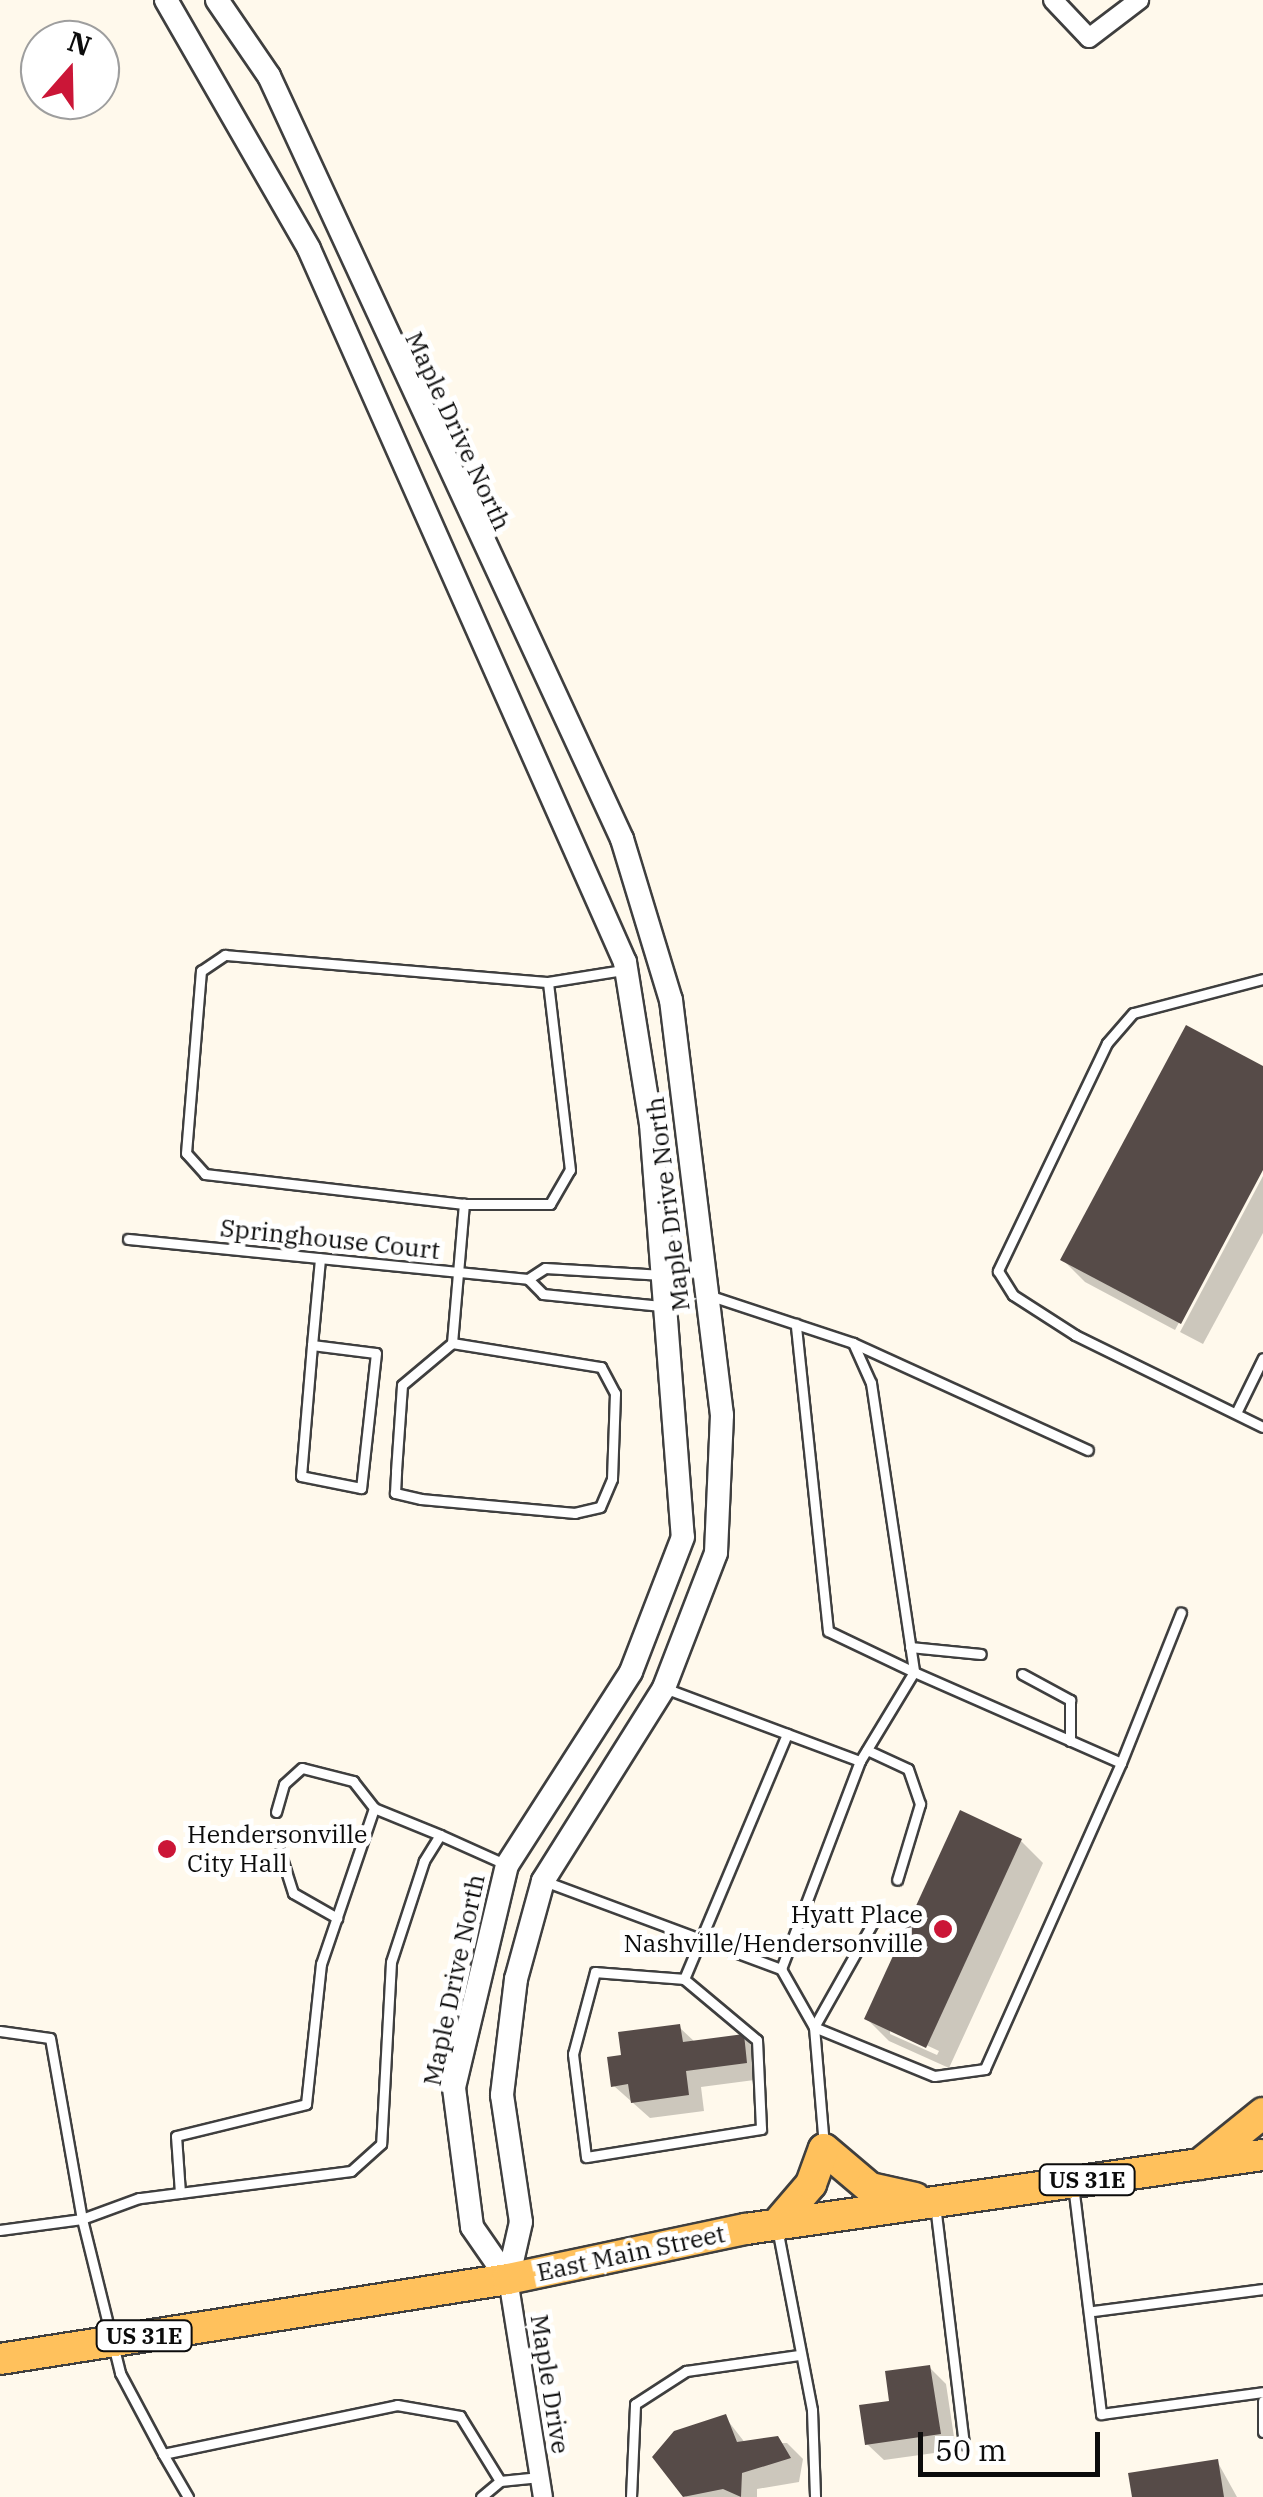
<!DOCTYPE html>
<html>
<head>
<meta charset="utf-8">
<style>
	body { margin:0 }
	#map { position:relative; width:1263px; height:2497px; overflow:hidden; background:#fff9ec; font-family:"IBM Plex Serif",serif }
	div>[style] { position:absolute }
	.shadow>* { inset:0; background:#0003 }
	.building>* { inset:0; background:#564b48 }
	.roads { filter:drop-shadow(2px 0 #3f3f3f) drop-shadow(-2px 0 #3f3f3f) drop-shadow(0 2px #3f3f3f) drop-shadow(0 -2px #3f3f3f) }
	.service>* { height:9px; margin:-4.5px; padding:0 4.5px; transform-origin:4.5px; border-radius:4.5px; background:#fff }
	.minor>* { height:18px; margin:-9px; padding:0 9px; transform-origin:9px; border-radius:9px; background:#fff }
	.tertiary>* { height:22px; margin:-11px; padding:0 11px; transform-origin:11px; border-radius:11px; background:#fff }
	.primary>* { height:30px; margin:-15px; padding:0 15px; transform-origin:15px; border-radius:15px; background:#ffc15c }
	.dots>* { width:28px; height:28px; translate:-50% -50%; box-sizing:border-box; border:5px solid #fff; border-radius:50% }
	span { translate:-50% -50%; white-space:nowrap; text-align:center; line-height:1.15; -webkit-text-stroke:10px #fff; paint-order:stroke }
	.shield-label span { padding:2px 8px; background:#fff; border:2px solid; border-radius:8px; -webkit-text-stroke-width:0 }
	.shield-label { font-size:22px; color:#0c0c0c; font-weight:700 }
	.street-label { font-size:25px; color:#0c0c0c }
	.poi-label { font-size:25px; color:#0c0c0c }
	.left { translate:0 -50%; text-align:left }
	.right { translate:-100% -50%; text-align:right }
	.north { position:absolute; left:20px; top:20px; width:100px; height:100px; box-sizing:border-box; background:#fff; border:2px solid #9e9e9e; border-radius:50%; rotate:20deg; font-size:28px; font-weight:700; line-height:40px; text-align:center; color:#0c0c0c }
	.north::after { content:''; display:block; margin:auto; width:35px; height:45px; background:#cb1637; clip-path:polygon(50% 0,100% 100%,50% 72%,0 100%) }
	.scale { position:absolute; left:918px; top:2432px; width:182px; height:45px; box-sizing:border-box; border:5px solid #0c0c0c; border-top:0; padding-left:12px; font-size:30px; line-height:35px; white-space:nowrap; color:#0c0c0c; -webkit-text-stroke:8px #fff; paint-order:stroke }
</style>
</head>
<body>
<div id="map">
	<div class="shadow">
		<i style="clip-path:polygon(1263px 1069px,1263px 1165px,1175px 1330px,1085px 1282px,1063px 1260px)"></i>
		<i style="clip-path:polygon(1263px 1176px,1263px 1233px,1203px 1344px,1180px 1332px)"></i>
		<i style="clip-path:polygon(evenodd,1021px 1841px,1043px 1863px,949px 2068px,889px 2041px,867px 2019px,1021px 1841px,890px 2028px,939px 2051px,937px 2055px,890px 2034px,890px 2028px)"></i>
		<i style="clip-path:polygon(679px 2027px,696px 2043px,743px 2037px,759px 2054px,762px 2079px,701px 2087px,704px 2111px,650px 2118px,614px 2086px,624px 2057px)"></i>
		<i style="clip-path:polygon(929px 2367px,946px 2384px,956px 2450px,884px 2460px,867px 2444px)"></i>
		<i style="clip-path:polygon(725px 2417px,746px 2444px,787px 2443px,803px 2459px,799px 2482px,757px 2489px,757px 2497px,686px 2497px,656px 2457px)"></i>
		<i style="clip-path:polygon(1217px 2461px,1237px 2497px,1135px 2497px)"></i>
	</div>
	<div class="building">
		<i style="clip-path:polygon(1186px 1025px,1263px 1066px,1263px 1170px,1181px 1324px,1060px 1260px)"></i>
		<i style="clip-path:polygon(960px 1810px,1022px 1839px,926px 2048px,864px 2019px)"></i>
		<i style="clip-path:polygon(680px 2024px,683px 2042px,744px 2034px,747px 2063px,686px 2071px,689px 2095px,631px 2103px,628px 2084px,611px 2087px,607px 2057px,621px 2055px,618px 2032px)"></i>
		<i style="clip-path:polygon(930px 2365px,941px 2434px,865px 2445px,859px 2405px,889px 2401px,885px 2371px)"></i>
		<i style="clip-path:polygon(726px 2414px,737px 2442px,778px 2436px,791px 2458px,742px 2473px,741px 2497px,723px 2489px,683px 2497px,652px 2457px,674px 2431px)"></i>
		<i style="clip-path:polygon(1218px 2459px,1224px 2497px,1132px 2497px,1128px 2473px)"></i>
	</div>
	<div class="roads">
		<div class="service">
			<i style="left:1263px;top:979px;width:134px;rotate:165.3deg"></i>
			<i style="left:1133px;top:1013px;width:40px;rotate:131deg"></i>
			<i style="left:1107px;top:1043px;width:253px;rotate:115.6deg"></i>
			<i style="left:998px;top:1271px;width:28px;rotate:58deg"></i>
			<i style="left:1013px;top:1295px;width:74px;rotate:32.8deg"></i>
			<i style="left:1075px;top:1335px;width:209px;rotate:26.1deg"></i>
			<i style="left:464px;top:1204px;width:261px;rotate:-173.4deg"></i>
			<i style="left:205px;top:1174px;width:28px;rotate:-132deg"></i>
			<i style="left:186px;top:1153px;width:183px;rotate:-85.3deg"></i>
			<i style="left:201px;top:971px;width:29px;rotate:-34deg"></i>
			<i style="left:225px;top:955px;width:324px;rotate:4.8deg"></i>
			<i style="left:128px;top:1239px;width:402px;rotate:5.7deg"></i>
			<i style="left:708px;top:1295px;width:153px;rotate:18.3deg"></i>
			<i style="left:853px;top:1343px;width:44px;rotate:65.8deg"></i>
			<i style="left:871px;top:1383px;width:292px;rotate:81.5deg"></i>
			<i style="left:914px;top:1672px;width:226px;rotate:23.7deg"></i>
			<i style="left:1121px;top:1763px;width:335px;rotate:114deg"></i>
			<i style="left:985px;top:2069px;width:51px;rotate:172.2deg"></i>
			<i style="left:934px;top:2076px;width:130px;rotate:-157.8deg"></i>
			<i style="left:814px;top:2027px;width:119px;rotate:85.2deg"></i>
			<i style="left:661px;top:1306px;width:119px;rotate:-174.2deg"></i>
			<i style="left:543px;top:1294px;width:21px;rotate:-135deg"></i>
			<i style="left:528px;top:1279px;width:20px;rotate:-33deg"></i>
			<i style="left:545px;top:1268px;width:118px;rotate:3.4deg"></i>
			<i style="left:452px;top:1343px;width:151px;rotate:9.2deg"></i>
			<i style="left:601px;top:1367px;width:30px;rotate:62deg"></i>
			<i style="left:615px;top:1393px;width:86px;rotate:92deg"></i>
			<i style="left:612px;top:1479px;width:30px;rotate:113deg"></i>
			<i style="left:600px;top:1507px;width:26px;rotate:167deg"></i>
			<i style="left:575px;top:1513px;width:155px;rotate:-174.8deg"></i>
			<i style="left:421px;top:1499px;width:27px;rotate:-167deg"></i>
			<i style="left:395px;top:1493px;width:22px;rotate:-87deg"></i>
			<i style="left:396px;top:1471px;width:86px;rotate:-86deg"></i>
			<i style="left:402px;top:1385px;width:65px;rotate:-40deg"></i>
			<i style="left:452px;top:1343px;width:140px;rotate:-85.1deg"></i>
			<i style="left:464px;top:1204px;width:86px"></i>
			<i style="left:550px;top:1204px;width:39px;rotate:-60deg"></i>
			<i style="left:570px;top:1170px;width:189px;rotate:-96.7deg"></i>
			<i style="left:548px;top:982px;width:76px;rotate:-9.1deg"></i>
			<i style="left:853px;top:1343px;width:258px;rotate:24.5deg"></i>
			<i style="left:312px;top:1345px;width:64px;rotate:7.1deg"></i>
			<i style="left:376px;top:1353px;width:136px;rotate:96.3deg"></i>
			<i style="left:361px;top:1488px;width:61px;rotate:-168.7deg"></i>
			<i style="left:301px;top:1476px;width:131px;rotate:-85.2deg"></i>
			<i style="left:312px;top:1345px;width:87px;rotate:-84.7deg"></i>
			<i style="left:1236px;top:1413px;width:61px;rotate:-63.9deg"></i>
			<i style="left:910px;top:1647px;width:71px;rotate:5.6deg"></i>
			<i style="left:1022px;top:1674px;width:55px;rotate:28.4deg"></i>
			<i style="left:1070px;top:1700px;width:41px;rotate:90deg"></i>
			<i style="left:667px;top:1689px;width:206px;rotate:20.5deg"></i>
			<i style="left:860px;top:1761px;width:104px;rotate:-58.8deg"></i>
			<i style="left:914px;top:1672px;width:95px;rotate:-154.5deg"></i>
			<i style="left:828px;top:1631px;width:309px;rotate:-96deg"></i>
			<i style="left:867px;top:1750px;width:45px;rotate:24.9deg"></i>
			<i style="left:908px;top:1769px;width:37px;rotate:71deg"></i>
			<i style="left:920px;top:1804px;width:79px;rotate:106.8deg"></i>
			<i style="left:1121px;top:1763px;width:162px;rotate:-68.3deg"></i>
			<i style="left:276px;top:1812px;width:29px;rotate:-74deg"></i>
			<i style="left:284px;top:1784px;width:24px;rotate:-42deg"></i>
			<i style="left:302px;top:1768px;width:53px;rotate:14.3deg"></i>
			<i style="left:353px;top:1781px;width:34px;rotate:52deg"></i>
			<i style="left:280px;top:1852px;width:43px;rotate:72.4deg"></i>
			<i style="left:293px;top:1893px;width:51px;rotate:29.6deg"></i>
			<i style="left:507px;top:1865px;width:73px;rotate:-155.9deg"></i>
			<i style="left:440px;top:1835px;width:31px;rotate:122deg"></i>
			<i style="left:424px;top:1861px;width:106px;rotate:108.1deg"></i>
			<i style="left:391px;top:1962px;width:182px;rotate:93.1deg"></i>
			<i style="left:381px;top:2144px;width:40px;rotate:138deg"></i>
			<i style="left:351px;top:2171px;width:214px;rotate:172.7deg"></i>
			<i style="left:139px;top:2198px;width:61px;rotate:159.8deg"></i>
			<i style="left:82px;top:2219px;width:159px;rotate:76.1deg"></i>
			<i style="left:120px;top:2373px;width:92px;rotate:62deg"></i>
			<i style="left:163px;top:2454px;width:239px;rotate:-11.8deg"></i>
			<i style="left:397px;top:2405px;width:64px;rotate:9.9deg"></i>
			<i style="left:460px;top:2416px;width:76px;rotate:58.4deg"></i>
			<i style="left:500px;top:2481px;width:40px;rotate:-5.7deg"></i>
			<i style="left:547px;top:1882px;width:250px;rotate:20.4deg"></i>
			<i style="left:781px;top:1969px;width:67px;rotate:60.4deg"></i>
			<i style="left:781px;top:1969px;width:222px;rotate:-69.2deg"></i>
			<i style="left:684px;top:1979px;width:95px;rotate:39.9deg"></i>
			<i style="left:757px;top:2040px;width:89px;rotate:87.4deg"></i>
			<i style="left:761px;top:2129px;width:177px;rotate:170.9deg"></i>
			<i style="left:586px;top:2157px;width:104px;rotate:-97.2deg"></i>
			<i style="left:573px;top:2054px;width:85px;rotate:-75deg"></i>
			<i style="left:595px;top:1972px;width:89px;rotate:4.5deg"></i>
			<i style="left:684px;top:1979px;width:266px;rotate:-67.2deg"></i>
			<i style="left:814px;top:2027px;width:126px;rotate:-60.6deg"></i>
			<i style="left:0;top:2031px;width:50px;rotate:8deg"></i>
			<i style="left:50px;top:2038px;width:184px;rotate:80deg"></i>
			<i style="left:82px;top:2219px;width:83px;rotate:172.4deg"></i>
			<i style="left:1073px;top:2185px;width:231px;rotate:83deg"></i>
			<i style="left:1101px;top:2414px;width:163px;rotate:-7.7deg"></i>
			<i style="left:180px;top:2193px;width:57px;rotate:-94deg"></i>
			<i style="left:176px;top:2136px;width:134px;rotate:-13.8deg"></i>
			<i style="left:306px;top:2104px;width:141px;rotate:-83.9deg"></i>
			<i style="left:321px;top:1964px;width:165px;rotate:-71.2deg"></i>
			<i style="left:374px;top:1808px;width:71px;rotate:22.2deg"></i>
			<i style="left:935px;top:2205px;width:241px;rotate:83.1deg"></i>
			<i style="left:777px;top:2228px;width:185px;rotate:79.1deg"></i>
			<i style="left:812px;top:2410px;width:87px;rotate:88deg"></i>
			<i style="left:1094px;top:2311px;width:170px;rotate:-7.4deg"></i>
			<i style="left:1263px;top:2401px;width:31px;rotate:90deg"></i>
			<i style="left:163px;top:2454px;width:50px;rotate:59.8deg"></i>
			<i style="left:481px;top:2497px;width:25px;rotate:-40deg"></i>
			<i style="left:631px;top:2497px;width:93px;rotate:-87.5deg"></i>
			<i style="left:635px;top:2404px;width:61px;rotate:-32.9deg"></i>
			<i style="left:686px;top:2371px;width:114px;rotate:-8.1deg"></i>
		</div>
		<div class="minor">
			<i style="left:1053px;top:0;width:52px;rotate:46.5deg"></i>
			<i style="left:1089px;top:38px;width:63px;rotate:-37.2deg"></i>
			<i style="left:508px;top:2279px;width:221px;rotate:80.9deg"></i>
		</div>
		<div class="tertiary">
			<i style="left:166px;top:0;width:287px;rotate:60.1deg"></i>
			<i style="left:309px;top:249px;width:780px;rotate:66.1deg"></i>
			<i style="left:625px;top:962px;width:164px;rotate:80.9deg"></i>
			<i style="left:651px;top:1124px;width:414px;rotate:85.6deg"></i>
			<i style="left:683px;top:1537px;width:145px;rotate:111.1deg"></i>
			<i style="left:631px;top:1672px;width:229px;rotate:122.7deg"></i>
			<i style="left:507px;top:1865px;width:229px;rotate:103.4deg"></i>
			<i style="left:454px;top:2088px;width:140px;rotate:82.6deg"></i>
			<i style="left:472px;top:2227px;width:63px;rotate:55.3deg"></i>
			<i style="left:217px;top:0;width:92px;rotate:55.6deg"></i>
			<i style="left:269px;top:76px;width:841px;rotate:65.17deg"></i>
			<i style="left:622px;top:839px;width:168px;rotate:73.1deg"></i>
			<i style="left:671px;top:1000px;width:418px;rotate:83deg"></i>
			<i style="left:722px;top:1415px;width:138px;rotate:92.5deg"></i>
			<i style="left:716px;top:1553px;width:145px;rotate:111.1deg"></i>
			<i style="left:664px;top:1688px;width:228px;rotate:122.1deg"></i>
			<i style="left:543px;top:1881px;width:102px;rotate:105.4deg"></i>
			<i style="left:516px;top:1979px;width:117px;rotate:96.9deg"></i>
			<i style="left:502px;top:2095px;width:128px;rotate:81.5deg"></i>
			<i style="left:521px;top:2222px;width:58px;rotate:102.8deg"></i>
		</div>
		<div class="primary">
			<i style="left:824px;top:2149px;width:60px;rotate:40.3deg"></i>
			<i style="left:870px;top:2188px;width:46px;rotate:12.5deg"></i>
			<i style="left:1200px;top:2164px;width:81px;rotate:-39deg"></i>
			<i style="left:776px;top:2225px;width:54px;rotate:-49.5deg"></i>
			<i style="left:811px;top:2184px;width:37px;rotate:-70deg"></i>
			<i style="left:0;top:2359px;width:514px;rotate:-8.95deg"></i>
			<i style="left:508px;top:2279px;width:243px;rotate:-11.9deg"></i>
			<i style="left:746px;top:2229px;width:522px;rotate:-8.15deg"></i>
		</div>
	</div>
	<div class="dots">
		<i style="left:167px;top:1849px;background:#cb1637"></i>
		<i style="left:943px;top:1929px;background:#cb1637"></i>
	</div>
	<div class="shield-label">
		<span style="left:1087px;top:2180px">US 31E</span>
		<span style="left:144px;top:2336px">US 31E</span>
	</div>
	<div class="street-label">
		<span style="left:458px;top:431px;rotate:65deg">Maple Drive North</span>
		<span style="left:668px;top:1204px;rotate:-97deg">Maple Drive North</span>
		<span style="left:330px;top:1239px;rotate:6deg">Springhouse Court</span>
		<span style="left:454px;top:1980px;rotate:-78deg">Maple Drive North</span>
		<span style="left:631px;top:2253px;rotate:-12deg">East Main Street</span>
		<span style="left:550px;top:2384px;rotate:81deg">Maple Drive</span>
	</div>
	<div class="poi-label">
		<span class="left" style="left:187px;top:1849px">Hendersonville<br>City Hall</span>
		<span class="right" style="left:923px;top:1929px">Hyatt Place<br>Nashville/Hendersonville</span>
	</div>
	<div class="north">N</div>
	<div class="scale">50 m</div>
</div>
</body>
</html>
